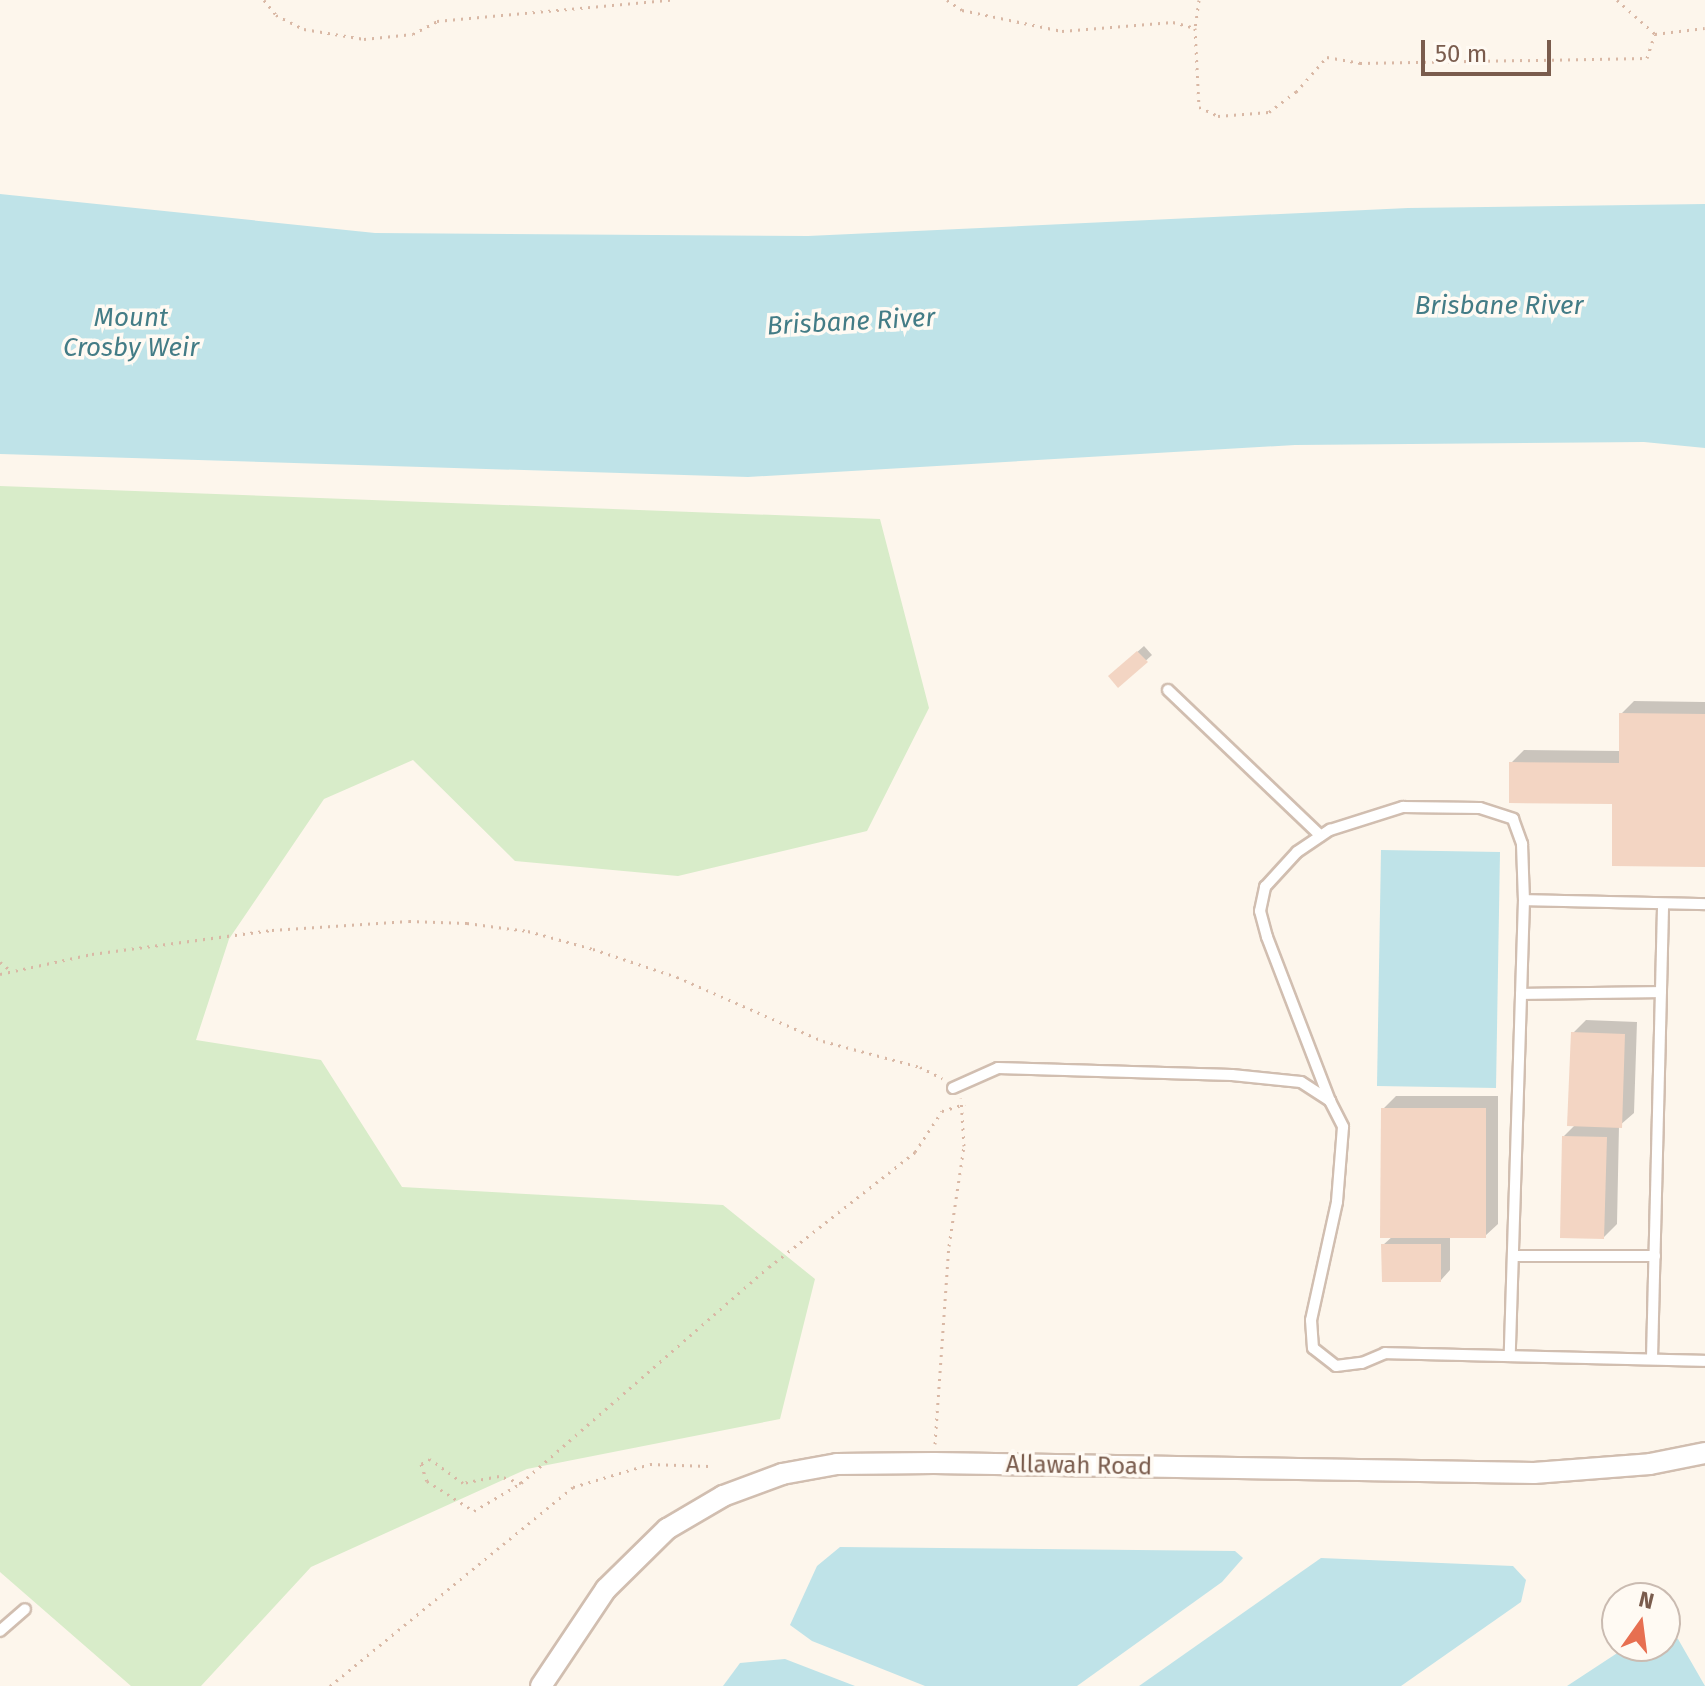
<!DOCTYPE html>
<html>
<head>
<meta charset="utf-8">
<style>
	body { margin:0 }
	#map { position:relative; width:1705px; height:1686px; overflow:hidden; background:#fdf6ec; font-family:"Fira Sans",sans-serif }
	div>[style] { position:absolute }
	.green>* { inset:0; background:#d8ecc9 }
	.water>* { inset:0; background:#bfe3e8 }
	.shadow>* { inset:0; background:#0003 }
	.building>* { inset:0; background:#f3d5c3 }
	.path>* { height:3px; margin-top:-1.5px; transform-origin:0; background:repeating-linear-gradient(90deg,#d9b8a5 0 2px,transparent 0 8px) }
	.roads { filter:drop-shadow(2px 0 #d1beb0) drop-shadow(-2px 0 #d1beb0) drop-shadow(0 2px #d1beb0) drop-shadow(0 -2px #d1beb0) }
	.service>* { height:10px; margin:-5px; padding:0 5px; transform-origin:5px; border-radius:5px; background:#fff }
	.minor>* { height:20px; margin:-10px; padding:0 10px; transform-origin:10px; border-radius:10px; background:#fff }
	span { translate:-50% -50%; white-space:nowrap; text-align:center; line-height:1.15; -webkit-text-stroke:7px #fffaf3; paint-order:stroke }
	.street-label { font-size:24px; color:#7a5c4d }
	.water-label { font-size:26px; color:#437c86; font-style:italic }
	.north { position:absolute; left:1601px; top:1582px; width:80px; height:80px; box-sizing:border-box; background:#fffaf3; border:2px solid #cabbb1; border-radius:50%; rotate:14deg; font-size:22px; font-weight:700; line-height:32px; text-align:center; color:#7a5c4d }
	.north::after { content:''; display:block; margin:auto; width:28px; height:36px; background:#e76f51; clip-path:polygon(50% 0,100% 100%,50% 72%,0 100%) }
	.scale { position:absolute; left:1421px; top:40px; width:130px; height:36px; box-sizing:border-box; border:4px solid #7a5c4d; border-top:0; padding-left:10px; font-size:24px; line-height:28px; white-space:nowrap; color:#7a5c4d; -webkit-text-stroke:6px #fffaf3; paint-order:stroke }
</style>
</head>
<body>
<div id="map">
	<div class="green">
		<i style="clip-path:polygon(0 486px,880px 519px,929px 708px,867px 831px,678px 876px,515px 861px,413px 760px,324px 799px,229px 939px,196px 1040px,321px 1060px,402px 1187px,723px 1205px,815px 1279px,780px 1419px,527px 1469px,311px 1567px,201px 1686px,131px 1686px,0 1572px)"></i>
	</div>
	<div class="water">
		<i style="clip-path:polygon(0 194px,375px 233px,808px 236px,1408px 208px,1705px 204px,1705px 448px,1644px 442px,1295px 445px,748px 477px,0 454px)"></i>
		<i style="clip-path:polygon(1381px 850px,1500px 852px,1496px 1088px,1377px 1086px)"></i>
		<i style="clip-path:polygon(840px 1547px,1235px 1551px,1243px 1558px,1222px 1582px,1077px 1686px,925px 1686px,812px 1641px,790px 1625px,817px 1566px)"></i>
		<i style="clip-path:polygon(1321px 1558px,1513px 1566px,1526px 1580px,1521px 1602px,1401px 1686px,1139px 1686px)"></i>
		<i style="clip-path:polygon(1665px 1633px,1678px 1639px,1705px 1686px,1567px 1686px,1628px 1646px,1665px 1646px)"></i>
		<i style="clip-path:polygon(785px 1659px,855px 1686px,723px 1686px,740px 1663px)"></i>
	</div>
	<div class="shadow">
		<i style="clip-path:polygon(1144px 646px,1152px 655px,1119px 685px,1116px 671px)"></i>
		<i style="clip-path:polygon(1634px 701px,1705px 702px,1705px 865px,1614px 802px,1511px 763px,1524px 750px,1621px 751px,1621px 714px)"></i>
		<i style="clip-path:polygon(1586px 1020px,1637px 1022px,1634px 1113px,1619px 1126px,1617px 1224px,1604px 1237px,1564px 1136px,1576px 1124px,1573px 1033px)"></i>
		<i style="clip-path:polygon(1396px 1096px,1498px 1096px,1498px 1224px,1485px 1236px,1450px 1236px,1450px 1270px,1441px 1280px,1383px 1245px,1393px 1236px,1383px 1109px)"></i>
	</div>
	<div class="building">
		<i style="clip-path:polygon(1137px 651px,1148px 662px,1118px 688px,1108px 676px)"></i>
		<i style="clip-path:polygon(1619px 713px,1705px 714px,1705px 867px,1612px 866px,1612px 804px,1509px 803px,1509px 762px,1619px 763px)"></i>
		<i style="clip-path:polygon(1571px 1032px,1625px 1034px,1622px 1128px,1567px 1126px)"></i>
		<i style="clip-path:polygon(1381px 1108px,1486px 1108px,1486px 1238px,1380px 1238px)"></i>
		<i style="clip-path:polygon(1562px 1136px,1607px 1137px,1604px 1239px,1560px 1238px)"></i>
		<i style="clip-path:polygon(1381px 1244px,1441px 1244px,1441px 1282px,1382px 1282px)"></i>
	</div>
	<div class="path">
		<i style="left:264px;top:0;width:19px;rotate:51deg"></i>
		<i style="left:276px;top:15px;width:31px;rotate:27deg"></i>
		<i style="left:304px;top:29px;width:61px;rotate:9.5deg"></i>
		<i style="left:364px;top:39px;width:49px;rotate:-5.8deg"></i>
		<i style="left:413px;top:34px;width:27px;rotate:-28deg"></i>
		<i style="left:437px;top:21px;width:234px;rotate:-5.2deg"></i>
		<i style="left:947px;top:0;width:18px;rotate:34deg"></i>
		<i style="left:962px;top:10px;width:102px;rotate:11.9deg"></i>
		<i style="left:1062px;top:31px;width:111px;rotate:-4.6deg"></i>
		<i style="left:1173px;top:22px;width:23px;rotate:15deg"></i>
		<i style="left:1199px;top:0;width:28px;rotate:98deg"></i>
		<i style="left:1195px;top:28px;width:79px;rotate:87.1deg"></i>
		<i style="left:1199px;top:107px;width:21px;rotate:25deg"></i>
		<i style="left:1218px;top:116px;width:51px;rotate:-4.5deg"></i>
		<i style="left:1269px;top:112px;width:34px;rotate:-37deg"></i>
		<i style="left:1296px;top:92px;width:47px;rotate:-48.5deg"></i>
		<i style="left:1327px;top:57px;width:34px;rotate:10deg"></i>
		<i style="left:1360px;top:63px;width:287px;rotate:-1deg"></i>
		<i style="left:1647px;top:58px;width:25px;rotate:-72deg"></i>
		<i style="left:1617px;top:0;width:51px;rotate:41.8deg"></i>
		<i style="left:1655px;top:34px;width:50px;rotate:-6.8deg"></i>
		<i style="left:0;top:962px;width:13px;rotate:39deg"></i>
		<i style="left:0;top:974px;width:94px;rotate:-12.3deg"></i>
		<i style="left:92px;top:954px;width:182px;rotate:-7.6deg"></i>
		<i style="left:272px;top:930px;width:137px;rotate:-3.8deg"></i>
		<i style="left:409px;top:921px;width:58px;rotate:2deg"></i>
		<i style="left:467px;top:923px;width:62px;rotate:7.5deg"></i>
		<i style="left:528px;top:931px;width:67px;rotate:15.5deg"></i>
		<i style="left:593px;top:949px;width:89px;rotate:18.4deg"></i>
		<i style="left:677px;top:977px;width:159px;rotate:23.7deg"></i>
		<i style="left:823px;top:1041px;width:100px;rotate:15deg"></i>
		<i style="left:920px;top:1067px;width:25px;rotate:27deg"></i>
		<i style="left:935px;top:1444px;width:198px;rotate:-86deg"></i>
		<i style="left:949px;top:1246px;width:101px;rotate:-81.5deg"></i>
		<i style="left:964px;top:1146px;width:48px;rotate:-93.6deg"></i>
		<i style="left:521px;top:1483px;width:23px;rotate:-162deg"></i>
		<i style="left:499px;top:1476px;width:37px;rotate:169deg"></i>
		<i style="left:463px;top:1483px;width:41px;rotate:-144deg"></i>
		<i style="left:430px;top:1459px;width:10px;rotate:151deg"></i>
		<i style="left:421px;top:1464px;width:18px;rotate:71deg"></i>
		<i style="left:427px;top:1481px;width:56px;rotate:32.6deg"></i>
		<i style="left:474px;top:1511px;width:55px;rotate:-30.8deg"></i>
		<i style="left:521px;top:1483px;width:329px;rotate:-41.1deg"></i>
		<i style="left:769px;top:1267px;width:186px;rotate:-38.2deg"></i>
		<i style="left:915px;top:1152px;width:49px;rotate:-56.6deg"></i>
		<i style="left:942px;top:1111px;width:24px;rotate:-17deg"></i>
		<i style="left:330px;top:1686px;width:314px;rotate:-39.3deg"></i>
		<i style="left:573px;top:1487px;width:80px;rotate:-16.6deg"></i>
		<i style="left:650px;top:1464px;width:59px;rotate:1.9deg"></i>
	</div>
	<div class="roads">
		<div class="service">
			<i style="left:1168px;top:690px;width:211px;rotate:43.7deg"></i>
			<i style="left:1524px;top:900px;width:181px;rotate:1.3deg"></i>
			<i style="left:1521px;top:994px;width:140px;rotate:-0.8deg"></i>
			<i style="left:953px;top:1088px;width:49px;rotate:-24deg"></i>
			<i style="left:998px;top:1068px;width:234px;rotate:1.7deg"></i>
			<i style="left:1232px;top:1075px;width:69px;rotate:5.8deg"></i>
			<i style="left:1301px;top:1082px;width:35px;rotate:33deg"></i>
			<i style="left:1330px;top:1101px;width:29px;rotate:63deg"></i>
			<i style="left:1343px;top:1127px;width:75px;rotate:94.6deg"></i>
			<i style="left:1337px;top:1202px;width:121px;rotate:102.4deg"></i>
			<i style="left:1311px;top:1320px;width:28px;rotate:86deg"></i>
			<i style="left:1313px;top:1348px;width:29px;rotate:38deg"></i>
			<i style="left:1336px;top:1366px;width:26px;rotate:-7deg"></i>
			<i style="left:1362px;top:1363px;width:25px;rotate:-23deg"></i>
			<i style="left:1385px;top:1353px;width:320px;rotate:1.4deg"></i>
			<i style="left:1330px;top:1101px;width:176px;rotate:-111deg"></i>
			<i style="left:1267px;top:937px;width:27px;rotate:-105deg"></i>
			<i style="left:1260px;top:911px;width:25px;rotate:-78deg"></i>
			<i style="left:1265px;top:887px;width:47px;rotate:-47.6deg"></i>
			<i style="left:1297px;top:852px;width:40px;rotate:-34deg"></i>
			<i style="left:1330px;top:830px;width:77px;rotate:-17.5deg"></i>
			<i style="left:1403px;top:807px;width:77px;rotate:0.7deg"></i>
			<i style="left:1480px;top:808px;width:35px;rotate:18deg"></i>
			<i style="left:1513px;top:819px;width:27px;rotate:70deg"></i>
			<i style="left:1522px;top:844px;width:56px;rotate:88deg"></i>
			<i style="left:1524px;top:900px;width:453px;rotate:91.8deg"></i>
			<i style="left:1516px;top:1256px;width:139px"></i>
			<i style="left:1652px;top:1358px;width:454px;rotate:-88.6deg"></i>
			<i style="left:0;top:1631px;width:33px;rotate:-41deg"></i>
		</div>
		<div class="minor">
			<i style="left:541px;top:1686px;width:117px;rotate:-56.2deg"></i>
			<i style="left:606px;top:1589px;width:86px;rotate:-44.5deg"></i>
			<i style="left:667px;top:1529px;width:65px;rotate:-30.5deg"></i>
			<i style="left:723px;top:1496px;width:63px;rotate:-20.4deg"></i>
			<i style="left:782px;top:1474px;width:56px;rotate:-10.3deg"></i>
			<i style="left:837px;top:1464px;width:97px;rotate:-0.6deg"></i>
			<i style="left:934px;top:1463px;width:600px;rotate:0.95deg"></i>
			<i style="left:1534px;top:1473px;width:116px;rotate:-4.4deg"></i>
			<i style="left:1650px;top:1464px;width:56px;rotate:-11.3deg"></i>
		</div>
	</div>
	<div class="street-label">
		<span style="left:1079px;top:1466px;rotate:1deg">Allawah Road</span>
	</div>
	<div class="water-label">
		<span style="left:1499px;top:306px">Brisbane River</span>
		<span style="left:131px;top:333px">Mount<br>Crosby Weir</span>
		<span style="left:851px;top:322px;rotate:-3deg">Brisbane River</span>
	</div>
	<div class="north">N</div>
	<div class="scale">50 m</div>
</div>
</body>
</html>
